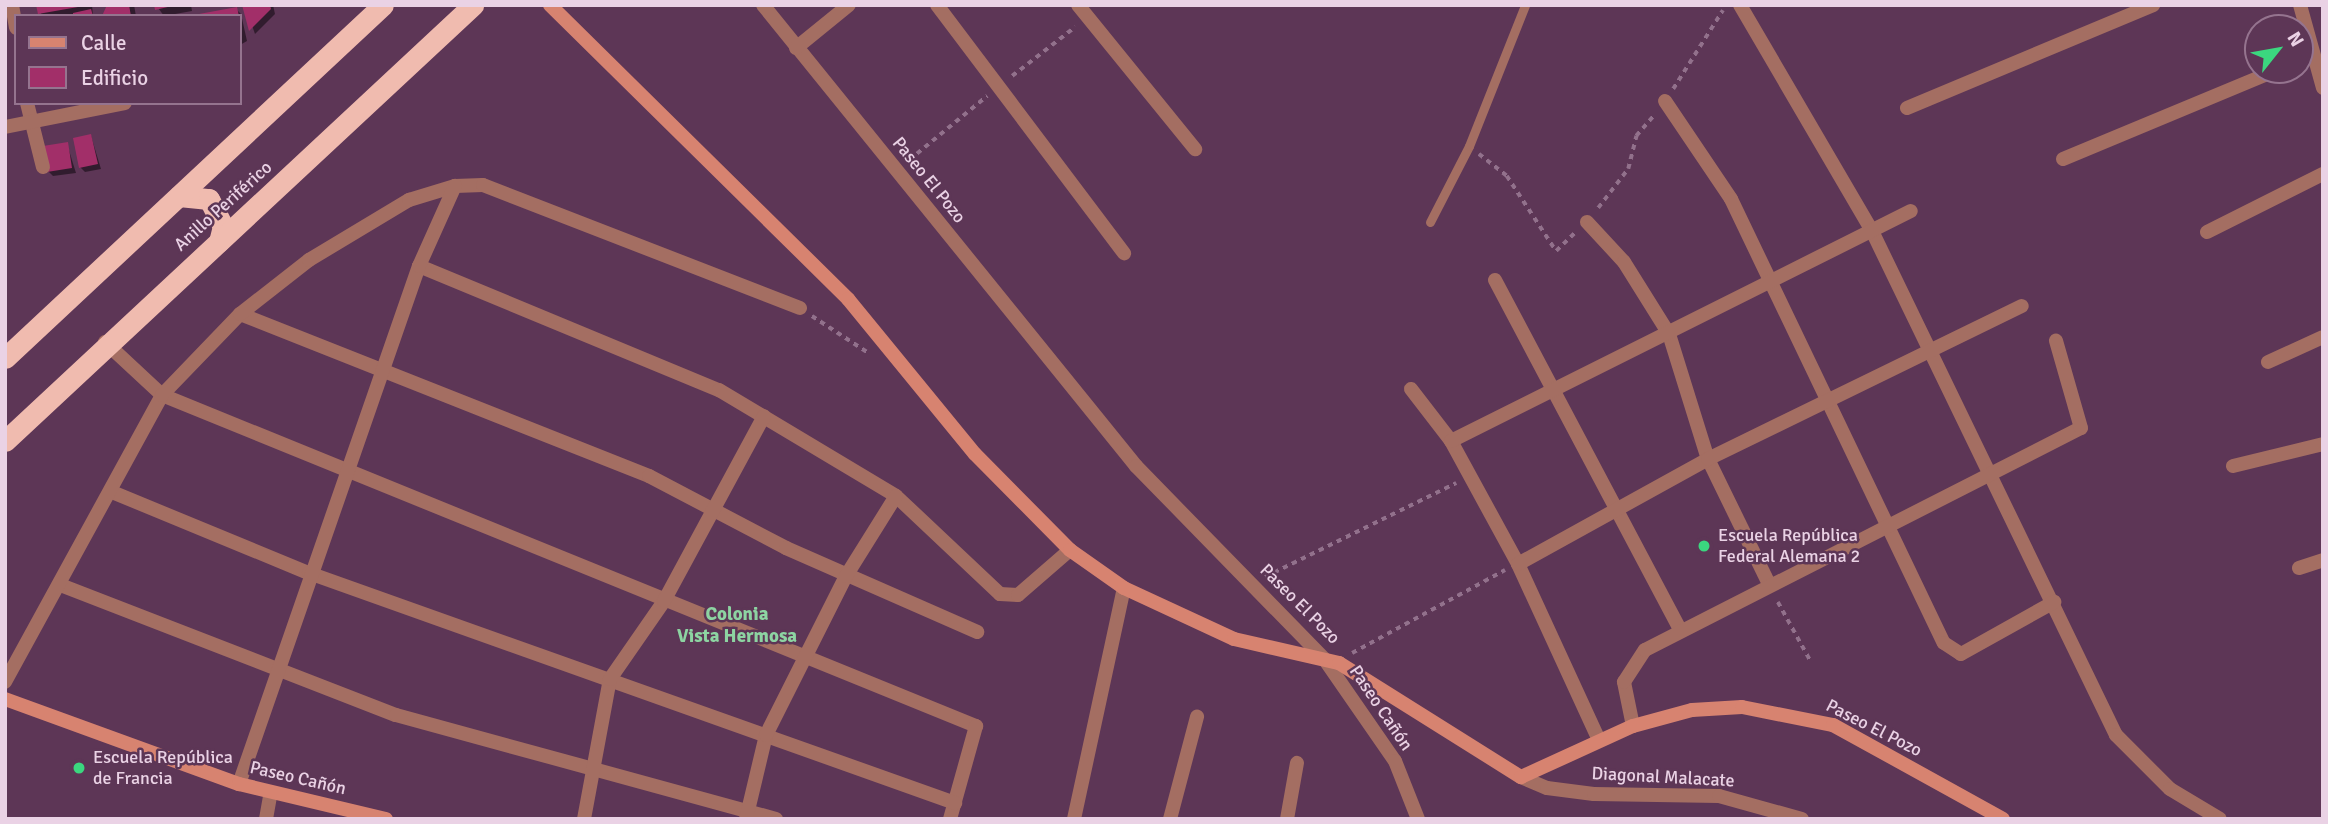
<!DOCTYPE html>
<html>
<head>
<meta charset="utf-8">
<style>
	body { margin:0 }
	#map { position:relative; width:2328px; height:824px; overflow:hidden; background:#5d3656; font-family:Signika,sans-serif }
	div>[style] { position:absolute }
	.shadow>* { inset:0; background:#0007 }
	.building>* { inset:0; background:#a22f69 }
	.path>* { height:3.5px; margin-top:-1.75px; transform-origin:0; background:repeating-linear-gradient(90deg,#92718c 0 5px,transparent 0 10px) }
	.lane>* { height:9px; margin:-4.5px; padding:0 4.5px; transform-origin:4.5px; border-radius:4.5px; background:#a46e62 }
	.street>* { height:14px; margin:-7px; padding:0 7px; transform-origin:7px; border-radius:7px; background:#a46e62 }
	.secondary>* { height:14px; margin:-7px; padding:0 7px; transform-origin:7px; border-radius:7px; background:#d78370 }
	.highway>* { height:21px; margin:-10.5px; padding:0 10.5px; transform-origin:10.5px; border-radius:10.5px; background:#f0bbaf }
	.dots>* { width:19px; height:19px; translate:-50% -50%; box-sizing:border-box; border:4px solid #5d3656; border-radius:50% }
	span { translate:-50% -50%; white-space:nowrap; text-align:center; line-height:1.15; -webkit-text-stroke:5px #5d3656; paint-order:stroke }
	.street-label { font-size:18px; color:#ead2e5 }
	.poi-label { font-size:18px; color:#ead2e5 }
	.left { translate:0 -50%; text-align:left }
	.neighbourhood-label { font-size:19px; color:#8dd4a2; font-weight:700 }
	.frame { position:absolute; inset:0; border:7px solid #ead2e5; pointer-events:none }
	.legend { position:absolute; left:14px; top:14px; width:228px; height:91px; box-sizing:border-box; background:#5d3656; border:2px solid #95748f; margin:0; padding:9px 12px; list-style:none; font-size:21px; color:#ead2e5 }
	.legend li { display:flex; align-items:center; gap:14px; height:35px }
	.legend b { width:35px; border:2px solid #95748f }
	.north { position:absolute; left:2244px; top:14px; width:70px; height:70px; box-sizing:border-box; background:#5d3656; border:2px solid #95748f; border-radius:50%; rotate:59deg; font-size:19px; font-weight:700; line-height:28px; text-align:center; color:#ead2e5 }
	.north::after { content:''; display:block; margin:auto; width:24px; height:32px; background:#3bd77f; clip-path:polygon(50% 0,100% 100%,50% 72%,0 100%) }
</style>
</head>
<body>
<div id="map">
	<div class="shadow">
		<i style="clip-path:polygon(38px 5px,92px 5px,93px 16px,42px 16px)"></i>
		<i style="clip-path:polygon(106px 5px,134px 5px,136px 16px,106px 16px)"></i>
		<i style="clip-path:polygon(156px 5px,191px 5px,192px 11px,164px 16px)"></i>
		<i style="clip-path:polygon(245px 5px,273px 5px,275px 14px,255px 34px)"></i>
		<i style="clip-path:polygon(236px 9px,241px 14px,247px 41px,240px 45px,240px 16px,201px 16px)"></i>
		<i style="clip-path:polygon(91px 136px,101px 169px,85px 172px,80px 167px)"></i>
		<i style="clip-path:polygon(67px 144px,76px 173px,53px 176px,48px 171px)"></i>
	</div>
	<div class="building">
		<i style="clip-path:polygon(36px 5px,78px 5px,78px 7px,38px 14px)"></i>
		<i style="clip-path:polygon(107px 5px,129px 5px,131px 16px,102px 16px)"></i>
		<i style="clip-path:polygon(154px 5px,171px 5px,172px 6px,155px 10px)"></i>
		<i style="clip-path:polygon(242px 5px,270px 5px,271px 9px,249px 31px)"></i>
		<i style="clip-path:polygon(237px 7px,239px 16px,199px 16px,199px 14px)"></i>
		<i style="clip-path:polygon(91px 9px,93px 16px,73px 16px,73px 13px)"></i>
		<i style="clip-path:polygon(91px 134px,98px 164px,79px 168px,73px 138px)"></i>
		<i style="clip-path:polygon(68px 142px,72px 168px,47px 172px,43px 146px)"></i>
	</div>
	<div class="path">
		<i style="left:1012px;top:76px;width:80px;rotate:-37.9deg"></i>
		<i style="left:1673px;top:89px;width:93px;rotate:-57.7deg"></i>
		<i style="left:1479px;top:154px;width:36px;rotate:38deg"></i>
		<i style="left:1507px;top:176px;width:90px;rotate:56.8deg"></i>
		<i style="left:1556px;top:251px;width:28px;rotate:-44deg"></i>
		<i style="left:909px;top:160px;width:101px;rotate:-39.4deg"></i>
		<i style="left:1598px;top:208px;width:49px;rotate:-52.4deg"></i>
		<i style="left:1628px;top:169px;width:34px;rotate:-76deg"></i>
		<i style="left:1636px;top:136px;width:28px;rotate:-49deg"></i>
		<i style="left:812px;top:316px;width:69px;rotate:33.2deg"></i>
		<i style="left:1265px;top:577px;width:213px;rotate:-26.2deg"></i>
		<i style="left:1778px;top:602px;width:66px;rotate:61.1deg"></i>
		<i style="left:1352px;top:653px;width:174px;rotate:-28.5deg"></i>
	</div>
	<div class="lane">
		<i style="left:1430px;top:222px;width:85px;rotate:-62.8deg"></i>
		<i style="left:1469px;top:146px;width:152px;rotate:-68.3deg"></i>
	</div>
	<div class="street">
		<i style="left:12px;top:5px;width:23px;rotate:80deg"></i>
		<i style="left:763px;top:5px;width:593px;rotate:51.02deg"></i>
		<i style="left:1136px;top:466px;width:271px;rotate:45.7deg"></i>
		<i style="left:1325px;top:660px;width:123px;rotate:55.3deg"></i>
		<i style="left:1395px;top:761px;width:62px;rotate:68.4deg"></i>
		<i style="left:937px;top:5px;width:311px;rotate:53deg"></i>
		<i style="left:1078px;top:5px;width:186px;rotate:50.9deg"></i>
		<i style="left:1740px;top:5px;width:262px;rotate:59.7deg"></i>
		<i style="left:1872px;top:231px;width:560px;rotate:64.17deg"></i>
		<i style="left:2116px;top:735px;width:76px;rotate:45deg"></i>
		<i style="left:2170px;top:789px;width:58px;rotate:31deg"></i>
		<i style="left:2300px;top:5px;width:86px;rotate:74.5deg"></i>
		<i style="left:796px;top:48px;width:68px;rotate:-39.1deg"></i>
		<i style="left:1665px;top:101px;width:118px;rotate:56deg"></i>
		<i style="left:1731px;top:199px;width:492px;rotate:64.4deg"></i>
		<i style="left:1944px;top:643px;width:20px;rotate:33deg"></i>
		<i style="left:1961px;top:654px;width:107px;rotate:-29.2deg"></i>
		<i style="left:27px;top:103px;width:66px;rotate:76deg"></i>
		<i style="left:1907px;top:108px;width:267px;rotate:-22.7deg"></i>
		<i style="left:5px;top:127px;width:122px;rotate:-11.3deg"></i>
		<i style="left:2063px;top:159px;width:232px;rotate:-22.6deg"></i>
		<i style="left:1587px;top:222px;width:54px;rotate:47.2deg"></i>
		<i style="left:1624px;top:262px;width:85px;rotate:58deg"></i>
		<i style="left:1669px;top:334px;width:131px;rotate:72.7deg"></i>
		<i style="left:1708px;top:459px;width:139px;rotate:64deg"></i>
		<i style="left:2207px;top:232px;width:130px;rotate:-26.6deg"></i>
		<i style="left:419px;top:266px;width:325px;rotate:22.5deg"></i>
		<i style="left:719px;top:390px;width:206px;rotate:30.9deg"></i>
		<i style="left:896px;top:496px;width:143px;rotate:43.3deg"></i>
		<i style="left:1000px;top:594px;width:18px;rotate:3deg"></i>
		<i style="left:1018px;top:595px;width:69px;rotate:-40.9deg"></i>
		<i style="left:1495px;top:280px;width:396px;rotate:62.1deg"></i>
		<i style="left:240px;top:314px;width:440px;rotate:21.6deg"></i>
		<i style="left:649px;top:476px;width:155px;rotate:27.7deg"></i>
		<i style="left:786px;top:548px;width:209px;rotate:23.7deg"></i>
		<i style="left:105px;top:342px;width:78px;rotate:42.9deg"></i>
		<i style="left:162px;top:395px;width:879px;rotate:22.13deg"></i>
		<i style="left:976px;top:726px;width:97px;rotate:105.6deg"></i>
		<i style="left:2268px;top:362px;width:60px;rotate:-24.4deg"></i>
		<i style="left:1411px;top:389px;width:66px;rotate:52.4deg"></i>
		<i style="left:1451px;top:441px;width:140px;rotate:61.4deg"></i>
		<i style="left:1518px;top:564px;width:194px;rotate:65.3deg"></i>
		<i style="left:1451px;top:441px;width:514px;rotate:-26.57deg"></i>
		<i style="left:2233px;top:466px;width:93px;rotate:-13.7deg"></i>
		<i style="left:112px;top:492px;width:213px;rotate:22.4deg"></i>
		<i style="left:309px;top:573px;width:686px;rotate:19.6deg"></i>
		<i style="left:1518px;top:564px;width:217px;rotate:-28.9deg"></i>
		<i style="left:1708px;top:459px;width:349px;rotate:-26deg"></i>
		<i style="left:2299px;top:568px;width:25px;rotate:-18deg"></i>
		<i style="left:63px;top:586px;width:357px;rotate:21.2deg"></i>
		<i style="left:396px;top:715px;width:394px;rotate:15.3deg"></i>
		<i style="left:5px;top:682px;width:327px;rotate:-61.3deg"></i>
		<i style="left:162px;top:395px;width:112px;rotate:-46.1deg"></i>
		<i style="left:240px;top:314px;width:88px;rotate:-38deg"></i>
		<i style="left:309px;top:260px;width:117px;rotate:-31deg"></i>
		<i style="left:409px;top:200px;width:48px;rotate:-16.9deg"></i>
		<i style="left:455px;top:186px;width:28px;rotate:-2deg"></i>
		<i style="left:483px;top:185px;width:340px;rotate:21.2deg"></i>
		<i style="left:1633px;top:726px;width:45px;rotate:-101.6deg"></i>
		<i style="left:1624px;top:682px;width:38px;rotate:-57deg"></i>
		<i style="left:1645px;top:650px;width:489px;rotate:-27deg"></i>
		<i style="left:2081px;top:428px;width:91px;rotate:-106deg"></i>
		<i style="left:1521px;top:777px;width:28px;rotate:23deg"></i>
		<i style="left:1547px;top:788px;width:47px;rotate:7.3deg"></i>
		<i style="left:1594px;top:794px;width:125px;rotate:0.9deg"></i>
		<i style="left:1719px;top:796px;width:86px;rotate:15.5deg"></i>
		<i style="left:239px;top:784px;width:548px;rotate:-70.84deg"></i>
		<i style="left:419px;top:266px;width:88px;rotate:-65.8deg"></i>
		<i style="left:266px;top:819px;width:27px;rotate:-80deg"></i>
		<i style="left:584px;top:819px;width:142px;rotate:-79.5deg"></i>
		<i style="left:610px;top:679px;width:95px;rotate:-55.3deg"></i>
		<i style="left:664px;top:601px;width:210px;rotate:-61.6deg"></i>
		<i style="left:746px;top:819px;width:86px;rotate:-76.6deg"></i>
		<i style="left:766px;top:735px;width:178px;rotate:-63.3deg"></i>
		<i style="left:846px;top:576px;width:94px;rotate:-58deg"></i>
		<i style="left:1074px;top:819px;width:236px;rotate:-77.8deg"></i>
		<i style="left:1170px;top:819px;width:106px;rotate:-75.2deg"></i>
		<i style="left:1287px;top:819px;width:57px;rotate:-79.9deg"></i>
	</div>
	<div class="secondary">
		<i style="left:550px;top:5px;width:419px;rotate:44.6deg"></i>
		<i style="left:848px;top:299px;width:200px;rotate:50.7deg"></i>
		<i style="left:975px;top:454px;width:135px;rotate:45.3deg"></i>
		<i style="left:1070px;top:550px;width:66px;rotate:35.1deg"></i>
		<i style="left:1124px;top:588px;width:121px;rotate:24.9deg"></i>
		<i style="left:1234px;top:639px;width:108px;rotate:12.9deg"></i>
		<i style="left:1339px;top:663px;width:215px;rotate:32.1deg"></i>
		<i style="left:1521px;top:777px;width:123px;rotate:-24.5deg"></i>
		<i style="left:1633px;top:726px;width:61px;rotate:-15.2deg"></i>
		<i style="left:1692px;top:710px;width:50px;rotate:-3.4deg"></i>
		<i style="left:1742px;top:707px;width:93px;rotate:11.2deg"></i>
		<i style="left:1833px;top:725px;width:194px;rotate:28.9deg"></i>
		<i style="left:5px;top:699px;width:249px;rotate:20deg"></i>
		<i style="left:239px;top:784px;width:151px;rotate:13.4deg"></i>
	</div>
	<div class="highway">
		<i style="left:179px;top:196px;width:30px;rotate:6deg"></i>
		<i style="left:209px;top:199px;width:30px;rotate:63deg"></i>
		<i style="left:223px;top:226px;width:16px;rotate:104deg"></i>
		<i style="left:5px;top:358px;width:517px;rotate:-43.04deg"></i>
		<i style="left:5px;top:441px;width:640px;rotate:-42.97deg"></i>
	</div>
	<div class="dots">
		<i style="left:1704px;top:546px;background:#3bd77f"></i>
		<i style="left:79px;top:768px;background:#3bd77f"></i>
	</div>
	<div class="street-label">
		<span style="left:929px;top:180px;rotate:51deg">Paseo El Pozo</span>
		<span style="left:223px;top:206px;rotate:-42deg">Anillo Periférico</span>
		<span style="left:1300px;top:604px;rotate:45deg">Paseo El Pozo</span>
		<span style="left:1381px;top:708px;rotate:56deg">Paseo Cañón</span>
		<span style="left:1874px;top:728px;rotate:27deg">Paseo El Pozo</span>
		<span style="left:1663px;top:777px;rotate:3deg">Diagonal Malacate</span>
		<span style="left:298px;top:778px;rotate:13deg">Paseo Cañón</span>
	</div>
	<div class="poi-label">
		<span class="left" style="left:1718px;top:546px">Escuela República<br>Federal Alemana 2</span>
		<span class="left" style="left:93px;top:768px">Escuela República<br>de Francia</span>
	</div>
	<div class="neighbourhood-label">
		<span style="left:737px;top:626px">Colonia<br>Vista Hermosa</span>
	</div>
	<div class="frame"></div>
	<ul class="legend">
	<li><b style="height:9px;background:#d78370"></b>Calle</li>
	<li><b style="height:19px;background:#a22f69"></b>Edificio</li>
	</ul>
	<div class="north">N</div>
</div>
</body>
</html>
